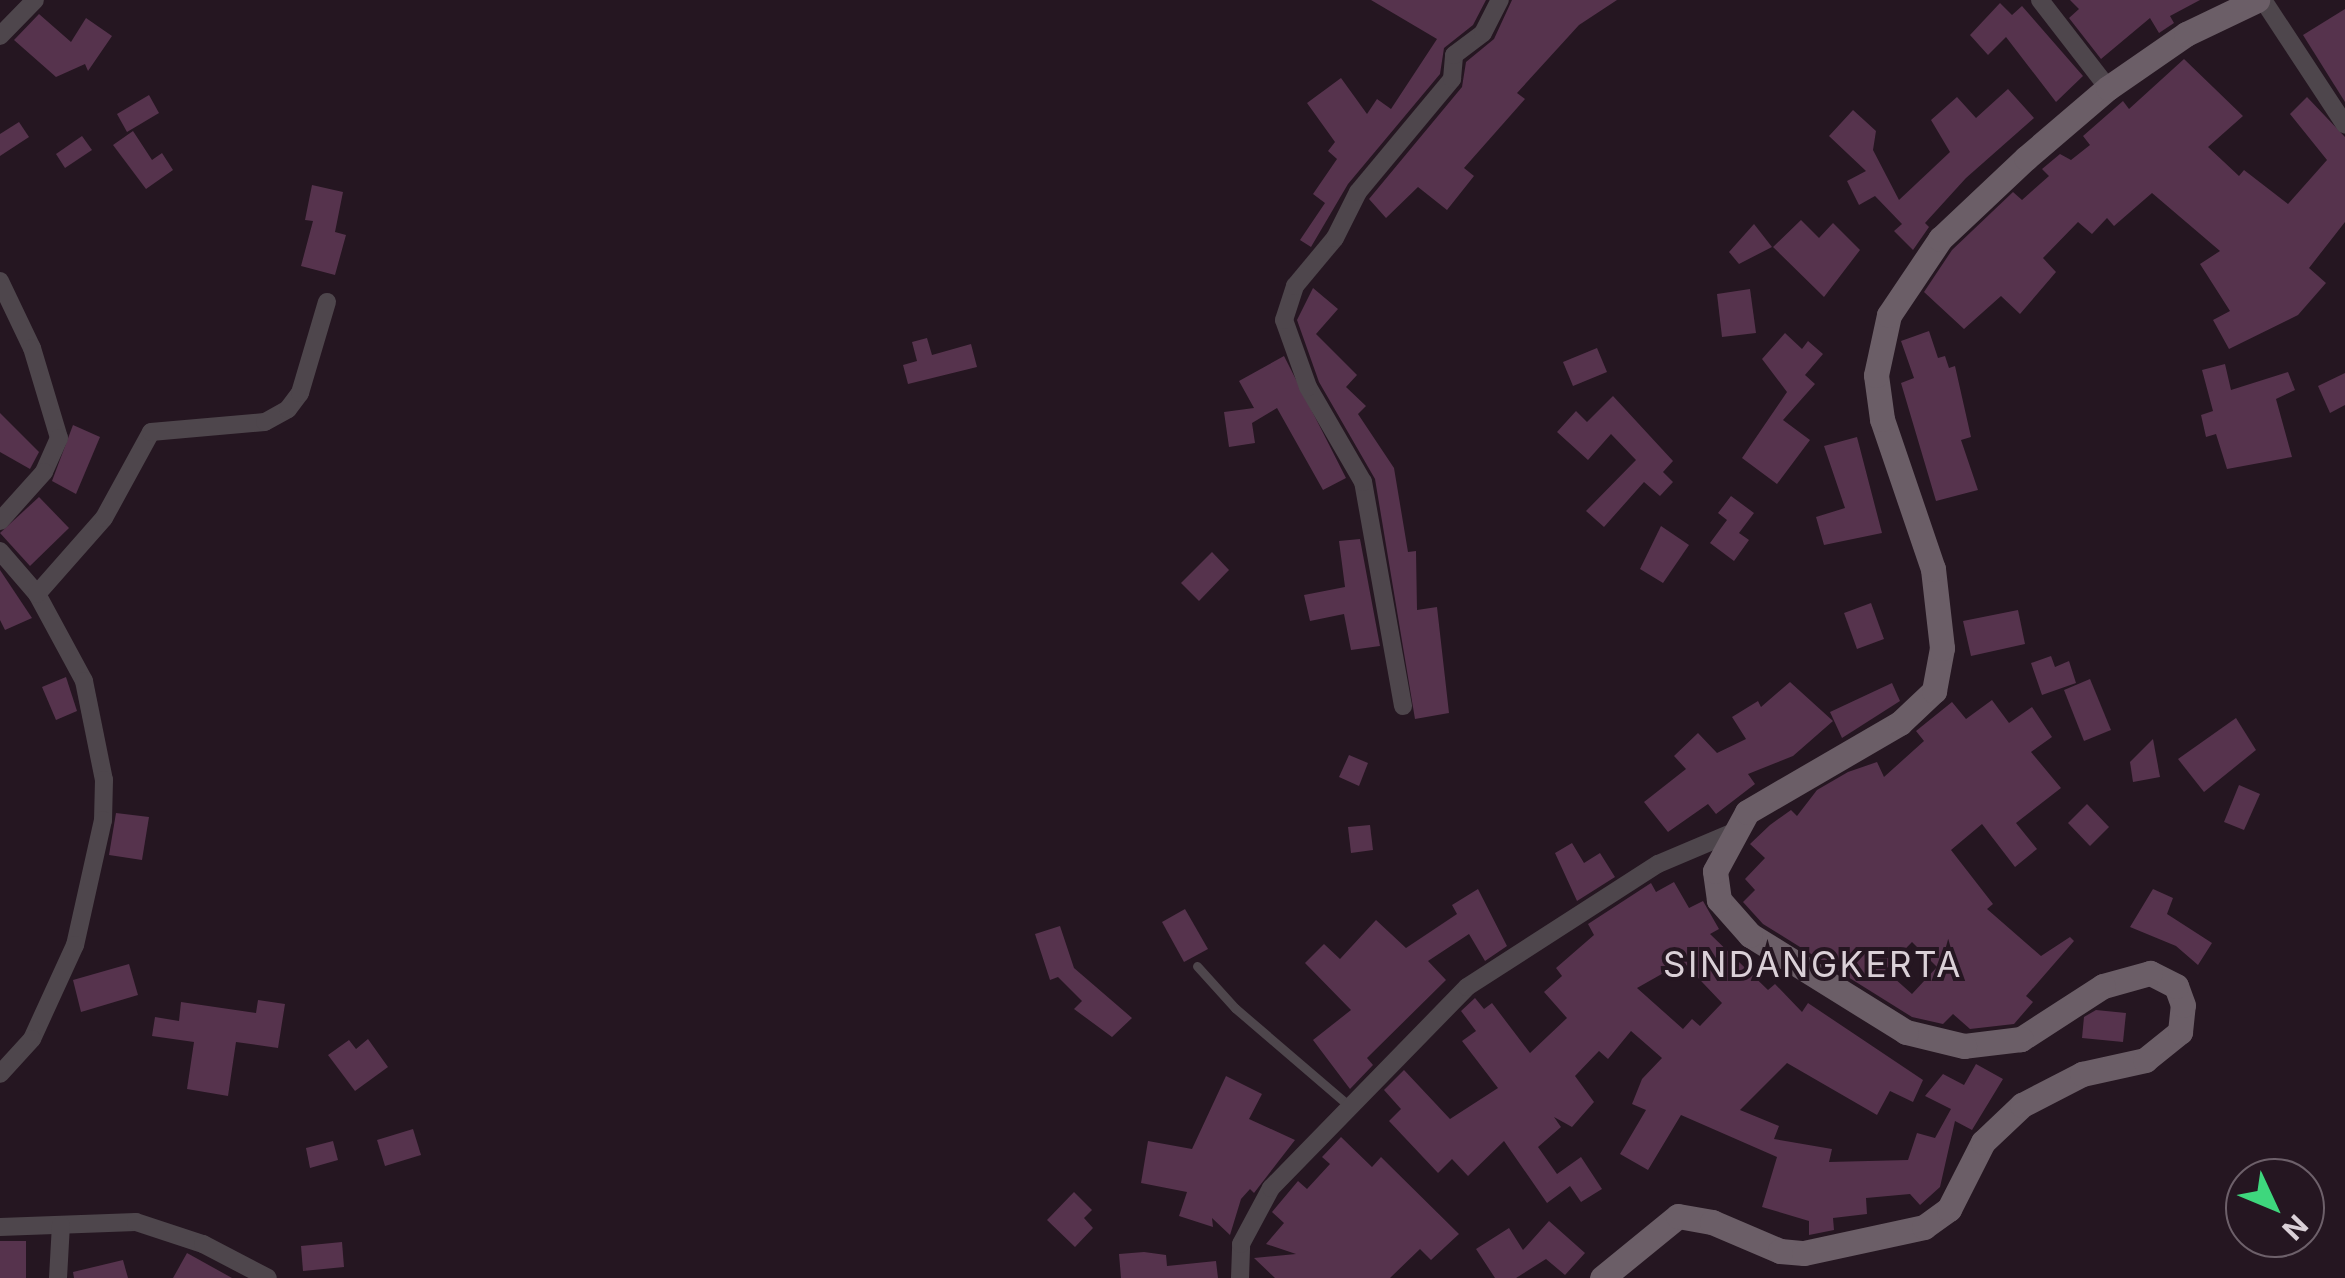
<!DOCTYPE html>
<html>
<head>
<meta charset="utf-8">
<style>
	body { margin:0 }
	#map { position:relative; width:2345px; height:1278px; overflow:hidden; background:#251621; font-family:Inter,sans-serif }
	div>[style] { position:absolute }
	.building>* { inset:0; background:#56334d }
	.lane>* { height:9px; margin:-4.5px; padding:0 4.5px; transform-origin:4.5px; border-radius:4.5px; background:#4e464c }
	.street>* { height:18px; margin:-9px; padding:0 9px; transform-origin:9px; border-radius:9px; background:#4e464c }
	.secondary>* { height:25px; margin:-12.5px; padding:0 12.5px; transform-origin:12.5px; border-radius:12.5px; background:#6b5e67 }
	span { translate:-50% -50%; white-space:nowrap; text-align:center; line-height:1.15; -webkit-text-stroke:8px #251621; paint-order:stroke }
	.quarter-label { font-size:35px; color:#dad0d7; letter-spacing:2.5px }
	.north { position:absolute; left:2225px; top:1158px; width:100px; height:100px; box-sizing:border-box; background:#251621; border:2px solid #6d606a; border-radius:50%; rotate:134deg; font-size:28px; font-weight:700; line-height:40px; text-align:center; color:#dad0d7 }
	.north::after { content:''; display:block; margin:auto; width:35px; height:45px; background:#3ed77d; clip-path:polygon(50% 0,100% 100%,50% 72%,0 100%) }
</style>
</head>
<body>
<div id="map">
	<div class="building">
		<i style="clip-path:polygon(1371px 0,1486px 0,1473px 25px,1444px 48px,1440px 74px,1348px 184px,1311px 247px,1300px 240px,1325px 203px,1313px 194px,1337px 159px,1328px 151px,1335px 142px,1307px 103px,1341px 78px,1367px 114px,1377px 99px,1391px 109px,1437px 39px)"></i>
		<i style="clip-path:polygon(1512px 0,1617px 0,1579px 25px,1517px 93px,1525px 99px,1464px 168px,1474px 176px,1447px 210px,1418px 187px,1386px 218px,1369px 199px,1462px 87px,1466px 62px,1494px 39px)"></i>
		<i style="clip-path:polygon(2070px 0,2200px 0,2170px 16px,2174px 23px,2159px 33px,2150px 18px,2101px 59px,2069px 18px,2079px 9px)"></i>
		<i style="clip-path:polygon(2000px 3px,2012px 15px,2022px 6px,2083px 76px,2056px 102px,2006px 37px,1988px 55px,1970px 35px)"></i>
		<i style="clip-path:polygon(2345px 9px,2345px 102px,2303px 35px)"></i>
		<i style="clip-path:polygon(39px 14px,71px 42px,86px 18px,112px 36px,88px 71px,85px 64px,56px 77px,14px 40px)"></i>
		<i style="clip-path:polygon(2184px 59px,2243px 116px,2208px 147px,2239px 176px,2244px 170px,2288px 204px,2327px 160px,2290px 114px,2307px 97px,2345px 137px,2345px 222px,2309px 268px,2326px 283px,2298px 315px,2229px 349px,2213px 320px,2230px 311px,2200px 264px,2220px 251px,2152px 193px,2114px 226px,2107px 218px,2092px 234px,2078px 222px,2043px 258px,2056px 272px,2020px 314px,2001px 296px,1964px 329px,1924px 292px,1952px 250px,2013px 192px,2022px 200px,2049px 176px,2042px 169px,2060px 154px,2071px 160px,2090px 145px,2083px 136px,2123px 101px,2129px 109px)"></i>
		<i style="clip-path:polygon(2008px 89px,2034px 118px,1966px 178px,1925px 223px,1929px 227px,1913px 250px,1894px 231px,1902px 224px,1875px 196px,1859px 205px,1847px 181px,1866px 171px,1829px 136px,1853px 110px,1876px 131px,1873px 150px,1899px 200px,1950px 152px,1931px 120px,1957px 97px,1976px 118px)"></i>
		<i style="clip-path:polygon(149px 95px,159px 113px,127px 132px,117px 114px)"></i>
		<i style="clip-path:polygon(19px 122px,29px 137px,0 156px,0 134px)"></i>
		<i style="clip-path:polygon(133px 131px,152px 160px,162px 153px,173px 170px,146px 189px,113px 145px)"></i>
		<i style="clip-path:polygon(82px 136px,92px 150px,65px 168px,56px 154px)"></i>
		<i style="clip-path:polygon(312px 185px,343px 192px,335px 232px,346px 235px,335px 275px,301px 266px,313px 221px,305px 220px)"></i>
		<i style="clip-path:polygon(1801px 220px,1819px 238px,1833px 223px,1860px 250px,1824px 297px,1773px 247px)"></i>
		<i style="clip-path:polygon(1754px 224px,1772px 247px,1739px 264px,1729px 252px)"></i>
		<i style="clip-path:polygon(1313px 288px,1338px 309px,1316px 334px,1357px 375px,1346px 387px,1366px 406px,1358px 414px,1394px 468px,1408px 552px,1416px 551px,1417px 610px,1437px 607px,1449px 713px,1415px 719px,1375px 479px,1319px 382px,1297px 320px)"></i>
		<i style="clip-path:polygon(1750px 289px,1756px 333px,1722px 337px,1717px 294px)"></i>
		<i style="clip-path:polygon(1929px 331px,1938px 358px,1945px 356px,1949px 368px,1955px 366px,1971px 437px,1961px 440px,1978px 490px,1936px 501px,1901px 383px,1914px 378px,1901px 341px)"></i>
		<i style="clip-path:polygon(1785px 333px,1802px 349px,1808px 341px,1823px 354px,1805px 375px,1815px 384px,1783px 420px,1810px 440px,1777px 484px,1742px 458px,1787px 392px,1762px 359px)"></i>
		<i style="clip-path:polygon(927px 338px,932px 355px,971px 344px,977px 367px,908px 384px,903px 365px,917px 361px,912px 342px)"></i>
		<i style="clip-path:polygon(1597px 348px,1607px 372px,1573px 386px,1563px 362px)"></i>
		<i style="clip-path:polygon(1284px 356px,1346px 478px,1323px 490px,1277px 408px,1252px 423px,1255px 443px,1229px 447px,1224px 412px,1254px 408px,1239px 381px)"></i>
		<i style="clip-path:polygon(2225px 364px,2231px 390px,2288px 372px,2295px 390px,2276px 399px,2292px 457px,2227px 469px,2216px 434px,2206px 437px,2201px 415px,2213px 411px,2202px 370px)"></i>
		<i style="clip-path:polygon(2345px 373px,2345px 405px,2330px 413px,2318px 386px)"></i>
		<i style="clip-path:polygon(1613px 396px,1673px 461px,1663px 472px,1673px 482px,1660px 496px,1644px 482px,1604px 527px,1586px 511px,1636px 460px,1611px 434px,1588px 460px,1557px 432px,1576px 411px,1587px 422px)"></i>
		<i style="clip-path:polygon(0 413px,39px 452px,30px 469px,0 452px)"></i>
		<i style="clip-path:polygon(73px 425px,100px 437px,76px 494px,52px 481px)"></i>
		<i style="clip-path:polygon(1857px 437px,1882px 533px,1824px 545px,1816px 517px,1845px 508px,1824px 446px)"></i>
		<i style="clip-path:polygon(1731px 496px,1754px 513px,1739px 533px,1749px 540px,1734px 561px,1710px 543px,1727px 520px,1718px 513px)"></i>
		<i style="clip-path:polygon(39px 497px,69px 528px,30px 566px,0 533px)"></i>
		<i style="clip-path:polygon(1661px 526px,1689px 545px,1663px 583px,1640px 569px)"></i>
		<i style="clip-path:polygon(1360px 539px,1380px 646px,1351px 650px,1344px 614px,1310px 621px,1304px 595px,1345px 587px,1339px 541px)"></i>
		<i style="clip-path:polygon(1212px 552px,1229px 570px,1199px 601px,1181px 583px)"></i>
		<i style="clip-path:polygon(0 570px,32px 618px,5px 630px,0 620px)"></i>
		<i style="clip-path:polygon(1871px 603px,1884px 639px,1857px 649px,1844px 613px)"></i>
		<i style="clip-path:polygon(2018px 610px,2025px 644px,1971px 656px,1963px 621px)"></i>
		<i style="clip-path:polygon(2051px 656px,2055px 667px,2069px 661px,2076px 683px,2042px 695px,2031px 663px)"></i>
		<i style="clip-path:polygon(66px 677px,77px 711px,56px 720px,42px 687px)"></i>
		<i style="clip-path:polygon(2090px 679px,2111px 730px,2084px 741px,2064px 690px)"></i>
		<i style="clip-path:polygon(1790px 682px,1833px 721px,1793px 756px,1748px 774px,1755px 784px,1716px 814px,1708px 804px,1668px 832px,1644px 802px,1686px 769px,1674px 756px,1698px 733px,1717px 753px,1746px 739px,1732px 717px,1758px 701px,1761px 707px)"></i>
		<i style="clip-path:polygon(1892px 683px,1900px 701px,1842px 738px,1830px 712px)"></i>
		<i style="clip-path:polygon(evenodd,1992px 700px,2009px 723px,2032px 707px,2052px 737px,2031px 752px,2061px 788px,2016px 823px,2037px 849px,2015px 867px,1982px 824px,1951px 850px,1993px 904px,1987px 909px,2041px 956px,2070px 937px,2074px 941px,2026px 996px,2033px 1002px,2014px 1024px,1970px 1029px,1953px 1014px,1943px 1024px,1912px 1017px,1763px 924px,1743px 902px,1755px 890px,1745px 879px,1765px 858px,1750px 844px,1770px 825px,1791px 810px,1797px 816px,1817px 790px,1848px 772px,1877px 762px,1884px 777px,1924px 741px,1916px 731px,1952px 702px,1966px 719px,1992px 700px,1912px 942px,1937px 967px,1912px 994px,1885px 970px,1912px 942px)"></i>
		<i style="clip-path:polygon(2236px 718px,2256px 750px,2204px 792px,2178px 759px)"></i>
		<i style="clip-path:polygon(2153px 739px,2160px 777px,2133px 782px,2130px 762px)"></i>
		<i style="clip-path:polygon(1349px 755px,1368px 763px,1359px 786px,1339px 777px)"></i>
		<i style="clip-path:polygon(2239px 785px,2260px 794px,2244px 830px,2224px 822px)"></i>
		<i style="clip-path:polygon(2087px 804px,2109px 827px,2090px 846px,2068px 823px)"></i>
		<i style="clip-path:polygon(116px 813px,149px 817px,142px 860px,109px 855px)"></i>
		<i style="clip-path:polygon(1370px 825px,1373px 850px,1351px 853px,1348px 827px)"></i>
		<i style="clip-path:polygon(1572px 843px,1584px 863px,1600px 853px,1615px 877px,1577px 901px,1555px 853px)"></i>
		<i style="clip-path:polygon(evenodd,1674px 882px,1689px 908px,1703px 901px,1719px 929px,1710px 934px,1768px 990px,1775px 984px,1802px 1012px,1808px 1003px,1923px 1080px,1913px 1102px,1890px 1091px,1877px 1115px,1787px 1063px,1740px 1110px,1779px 1126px,1774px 1139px,1832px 1149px,1829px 1162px,1908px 1160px,1917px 1133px,1935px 1138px,1951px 1109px,1925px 1096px,1943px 1074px,1964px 1085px,1976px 1064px,2003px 1079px,1972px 1130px,1955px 1121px,1940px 1187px,1920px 1205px,1910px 1194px,1866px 1198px,1867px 1214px,1833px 1218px,1834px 1230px,1809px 1235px,1809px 1221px,1762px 1207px,1777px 1157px,1681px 1115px,1648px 1170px,1620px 1154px,1646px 1110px,1632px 1104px,1642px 1079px,1662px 1058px,1631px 1031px,1608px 1059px,1599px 1051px,1575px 1076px,1594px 1102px,1572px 1127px,1554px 1117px,1561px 1127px,1538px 1147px,1557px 1174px,1581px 1157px,1602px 1189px,1581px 1202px,1570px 1186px,1547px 1203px,1504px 1141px,1468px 1176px,1452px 1159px,1438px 1173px,1389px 1121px,1401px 1109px,1384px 1090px,1404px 1070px,1450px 1119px,1498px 1088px,1462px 1041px,1476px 1031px,1461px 1011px,1475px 998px,1484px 1009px,1492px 1003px,1530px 1053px,1567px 1018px,1544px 992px,1562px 976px,1556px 968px,1594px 935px,1588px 924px,1651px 883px,1656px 892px,1674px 882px,1683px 962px,1722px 1003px,1700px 1026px,1692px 1019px,1683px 1029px,1637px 988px,1683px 962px)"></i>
		<i style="clip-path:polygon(1478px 889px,1507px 946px,1485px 961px,1469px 934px,1428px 961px,1446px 980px,1367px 1058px,1373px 1065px,1350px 1089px,1313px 1040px,1351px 1010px,1305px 963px,1324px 944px,1340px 959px,1376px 920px,1406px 948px,1457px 914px,1452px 905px)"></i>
		<i style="clip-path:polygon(2153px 889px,2173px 898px,2167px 914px,2212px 943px,2198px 965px,2176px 946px,2130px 927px)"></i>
		<i style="clip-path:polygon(1185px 909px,1208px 949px,1184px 962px,1162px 922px)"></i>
		<i style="clip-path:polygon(1060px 926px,1074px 968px,1132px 1018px,1112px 1037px,1074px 1009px,1082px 1001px,1058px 977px,1050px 980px,1035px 934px)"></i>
		<i style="clip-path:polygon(129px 964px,138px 995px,81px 1012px,73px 980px)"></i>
		<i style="clip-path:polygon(258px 1000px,285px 1004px,278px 1048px,236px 1042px,228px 1096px,187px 1089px,194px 1042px,152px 1036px,155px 1017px,179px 1021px,181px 1002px,256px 1013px)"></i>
		<i style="clip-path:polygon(2096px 1010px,2126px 1013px,2123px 1042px,2082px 1038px,2084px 1017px)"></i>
		<i style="clip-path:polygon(368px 1039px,388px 1067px,355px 1091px,328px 1055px,349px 1040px,356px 1049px)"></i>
		<i style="clip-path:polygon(1226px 1076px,1262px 1094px,1249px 1119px,1295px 1140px,1254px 1193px,1250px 1189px,1241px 1199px,1230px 1235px,1212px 1218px,1213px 1227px,1179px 1216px,1187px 1192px,1141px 1183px,1148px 1141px,1192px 1149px)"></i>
		<i style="clip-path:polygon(413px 1129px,421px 1155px,385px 1166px,377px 1140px)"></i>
		<i style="clip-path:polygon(1341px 1137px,1372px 1167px,1381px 1157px,1459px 1234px,1431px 1260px,1420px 1249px,1390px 1278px,1275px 1278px,1254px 1258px,1296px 1254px,1266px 1244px,1284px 1223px,1272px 1212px,1298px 1181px,1307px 1189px,1330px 1164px,1322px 1157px)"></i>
		<i style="clip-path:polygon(333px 1141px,338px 1160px,310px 1168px,306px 1148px)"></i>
		<i style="clip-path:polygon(1074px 1192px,1092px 1210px,1084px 1218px,1093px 1228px,1075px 1247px,1047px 1220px)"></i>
		<i style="clip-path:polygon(1549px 1221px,1585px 1253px,1565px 1275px,1546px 1259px,1516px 1278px,1495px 1278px,1476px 1249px,1509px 1228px,1523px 1250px)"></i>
		<i style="clip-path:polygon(0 1241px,26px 1241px,26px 1278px,0 1278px)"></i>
		<i style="clip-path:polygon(342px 1242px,344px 1267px,303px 1271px,301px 1246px)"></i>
		<i style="clip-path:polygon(1144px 1252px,1166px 1255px,1167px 1266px,1216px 1261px,1218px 1278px,1121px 1278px,1119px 1254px)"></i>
		<i style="clip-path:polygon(187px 1253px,232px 1278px,173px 1278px)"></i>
		<i style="clip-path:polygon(123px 1260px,128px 1278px,74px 1278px,73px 1272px)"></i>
	</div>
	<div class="lane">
		<i style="left:1197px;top:966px;width:57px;rotate:47.9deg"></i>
		<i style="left:1235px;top:1008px;width:149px;rotate:40.6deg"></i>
	</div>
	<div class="street">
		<i style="left:2040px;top:0;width:111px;rotate:52.3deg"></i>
		<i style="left:2263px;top:0;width:149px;rotate:56.7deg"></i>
		<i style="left:0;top:36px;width:50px;rotate:-45.8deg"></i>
		<i style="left:0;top:281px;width:74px;rotate:64.5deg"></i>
		<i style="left:32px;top:348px;width:94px;rotate:73.3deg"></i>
		<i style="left:59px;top:438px;width:37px;rotate:114deg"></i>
		<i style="left:44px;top:472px;width:66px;rotate:131.9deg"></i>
		<i style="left:0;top:551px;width:57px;rotate:49.3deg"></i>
		<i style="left:37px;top:594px;width:99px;rotate:61.6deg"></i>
		<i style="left:84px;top:681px;width:101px;rotate:78.6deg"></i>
		<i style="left:104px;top:780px;width:40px;rotate:91.4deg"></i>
		<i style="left:103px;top:820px;width:128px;rotate:102.6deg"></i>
		<i style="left:75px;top:945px;width:103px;rotate:114.6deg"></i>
		<i style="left:32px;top:1039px;width:47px;rotate:132.4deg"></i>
		<i style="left:37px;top:594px;width:101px;rotate:-48.6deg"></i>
		<i style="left:104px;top:518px;width:98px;rotate:-61.3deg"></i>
		<i style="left:151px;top:432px;width:114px;rotate:-5deg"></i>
		<i style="left:265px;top:422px;width:26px;rotate:-29deg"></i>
		<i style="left:288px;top:409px;width:20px;rotate:-53deg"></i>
		<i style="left:300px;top:393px;width:95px;rotate:-73.5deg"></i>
		<i style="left:1403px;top:706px;width:228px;rotate:-100.1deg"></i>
		<i style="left:1363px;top:482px;width:110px;rotate:-120.1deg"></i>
		<i style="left:1308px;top:387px;width:71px;rotate:-109.7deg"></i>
		<i style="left:1284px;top:320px;width:36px;rotate:-72deg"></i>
		<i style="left:1295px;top:286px;width:62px;rotate:-50.2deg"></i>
		<i style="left:1335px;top:238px;width:51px;rotate:-63.4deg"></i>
		<i style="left:1358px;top:192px;width:147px;rotate:-50.2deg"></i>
		<i style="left:1452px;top:79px;width:24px;rotate:-85deg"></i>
		<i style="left:1454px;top:55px;width:36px;rotate:-37deg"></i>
		<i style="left:1483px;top:33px;width:37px;rotate:-63deg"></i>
		<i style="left:0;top:1227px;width:136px;rotate:-2.1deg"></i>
		<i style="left:136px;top:1222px;width:71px;rotate:18.2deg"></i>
		<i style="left:203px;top:1244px;width:73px;rotate:27.6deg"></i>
		<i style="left:58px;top:1278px;width:53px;rotate:-86.8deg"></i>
		<i style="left:1240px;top:1278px;width:34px;rotate:-88deg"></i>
		<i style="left:1241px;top:1244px;width:64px;rotate:-61.8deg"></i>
		<i style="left:1271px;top:1188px;width:281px;rotate:-45.7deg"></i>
		<i style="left:1467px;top:987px;width:227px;rotate:-32.8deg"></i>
		<i style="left:1658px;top:864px;width:77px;rotate:-22.9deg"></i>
	</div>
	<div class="secondary">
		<i style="left:1602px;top:1278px;width:98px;rotate:-39.2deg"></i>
		<i style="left:1678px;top:1216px;width:35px;rotate:10deg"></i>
		<i style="left:1712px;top:1222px;width:74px;rotate:23.1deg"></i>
		<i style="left:1780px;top:1251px;width:24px;rotate:5deg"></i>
		<i style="left:1804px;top:1253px;width:123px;rotate:-12.2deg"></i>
		<i style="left:1924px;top:1227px;width:31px;rotate:-36deg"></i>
		<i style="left:1949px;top:1209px;width:75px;rotate:-63.1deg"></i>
		<i style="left:1983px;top:1142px;width:54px;rotate:-43.5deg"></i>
		<i style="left:2022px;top:1105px;width:68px;rotate:-27.3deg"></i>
		<i style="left:2082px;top:1074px;width:65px;rotate:-12.5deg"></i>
		<i style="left:2145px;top:1060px;width:45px;rotate:-38.7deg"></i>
		<i style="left:2180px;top:1032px;width:27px;rotate:-84deg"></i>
		<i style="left:2183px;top:1005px;width:20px;rotate:-110deg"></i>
		<i style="left:2176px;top:986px;width:29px;rotate:-153deg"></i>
		<i style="left:2150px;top:973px;width:49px;rotate:164.5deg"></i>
		<i style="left:2103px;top:986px;width:98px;rotate:147.1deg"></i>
		<i style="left:2021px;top:1039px;width:57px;rotate:173deg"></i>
		<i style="left:1964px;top:1046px;width:60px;rotate:-166.4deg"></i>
		<i style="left:1906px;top:1032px;width:184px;rotate:-148.1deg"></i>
		<i style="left:1750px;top:935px;width:47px;rotate:-131.5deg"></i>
		<i style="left:1719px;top:900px;width:29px;rotate:-98deg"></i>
		<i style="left:1715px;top:871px;width:67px;rotate:-61.5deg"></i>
		<i style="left:1747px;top:812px;width:177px;rotate:-30.2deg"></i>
		<i style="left:1900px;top:723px;width:47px;rotate:-43.3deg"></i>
		<i style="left:1934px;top:691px;width:44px;rotate:-79.5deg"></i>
		<i style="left:1942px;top:648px;width:80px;rotate:-96.5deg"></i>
		<i style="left:1933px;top:569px;width:158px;rotate:-108.8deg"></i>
		<i style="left:1882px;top:419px;width:44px;rotate:-97.8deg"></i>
		<i style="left:1876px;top:375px;width:61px;rotate:-77.8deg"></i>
		<i style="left:1889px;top:315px;width:92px;rotate:-56.1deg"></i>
		<i style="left:1940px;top:239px;width:118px;rotate:-43.3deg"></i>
		<i style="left:2026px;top:158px;width:108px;rotate:-40.5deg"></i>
		<i style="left:2108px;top:88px;width:95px;rotate:-34.7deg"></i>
		<i style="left:2186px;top:34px;width:79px;rotate:-25.6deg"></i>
	</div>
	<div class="quarter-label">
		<span style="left:1813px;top:964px">SINDANGKERTA</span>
	</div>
	<div class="north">N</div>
</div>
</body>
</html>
